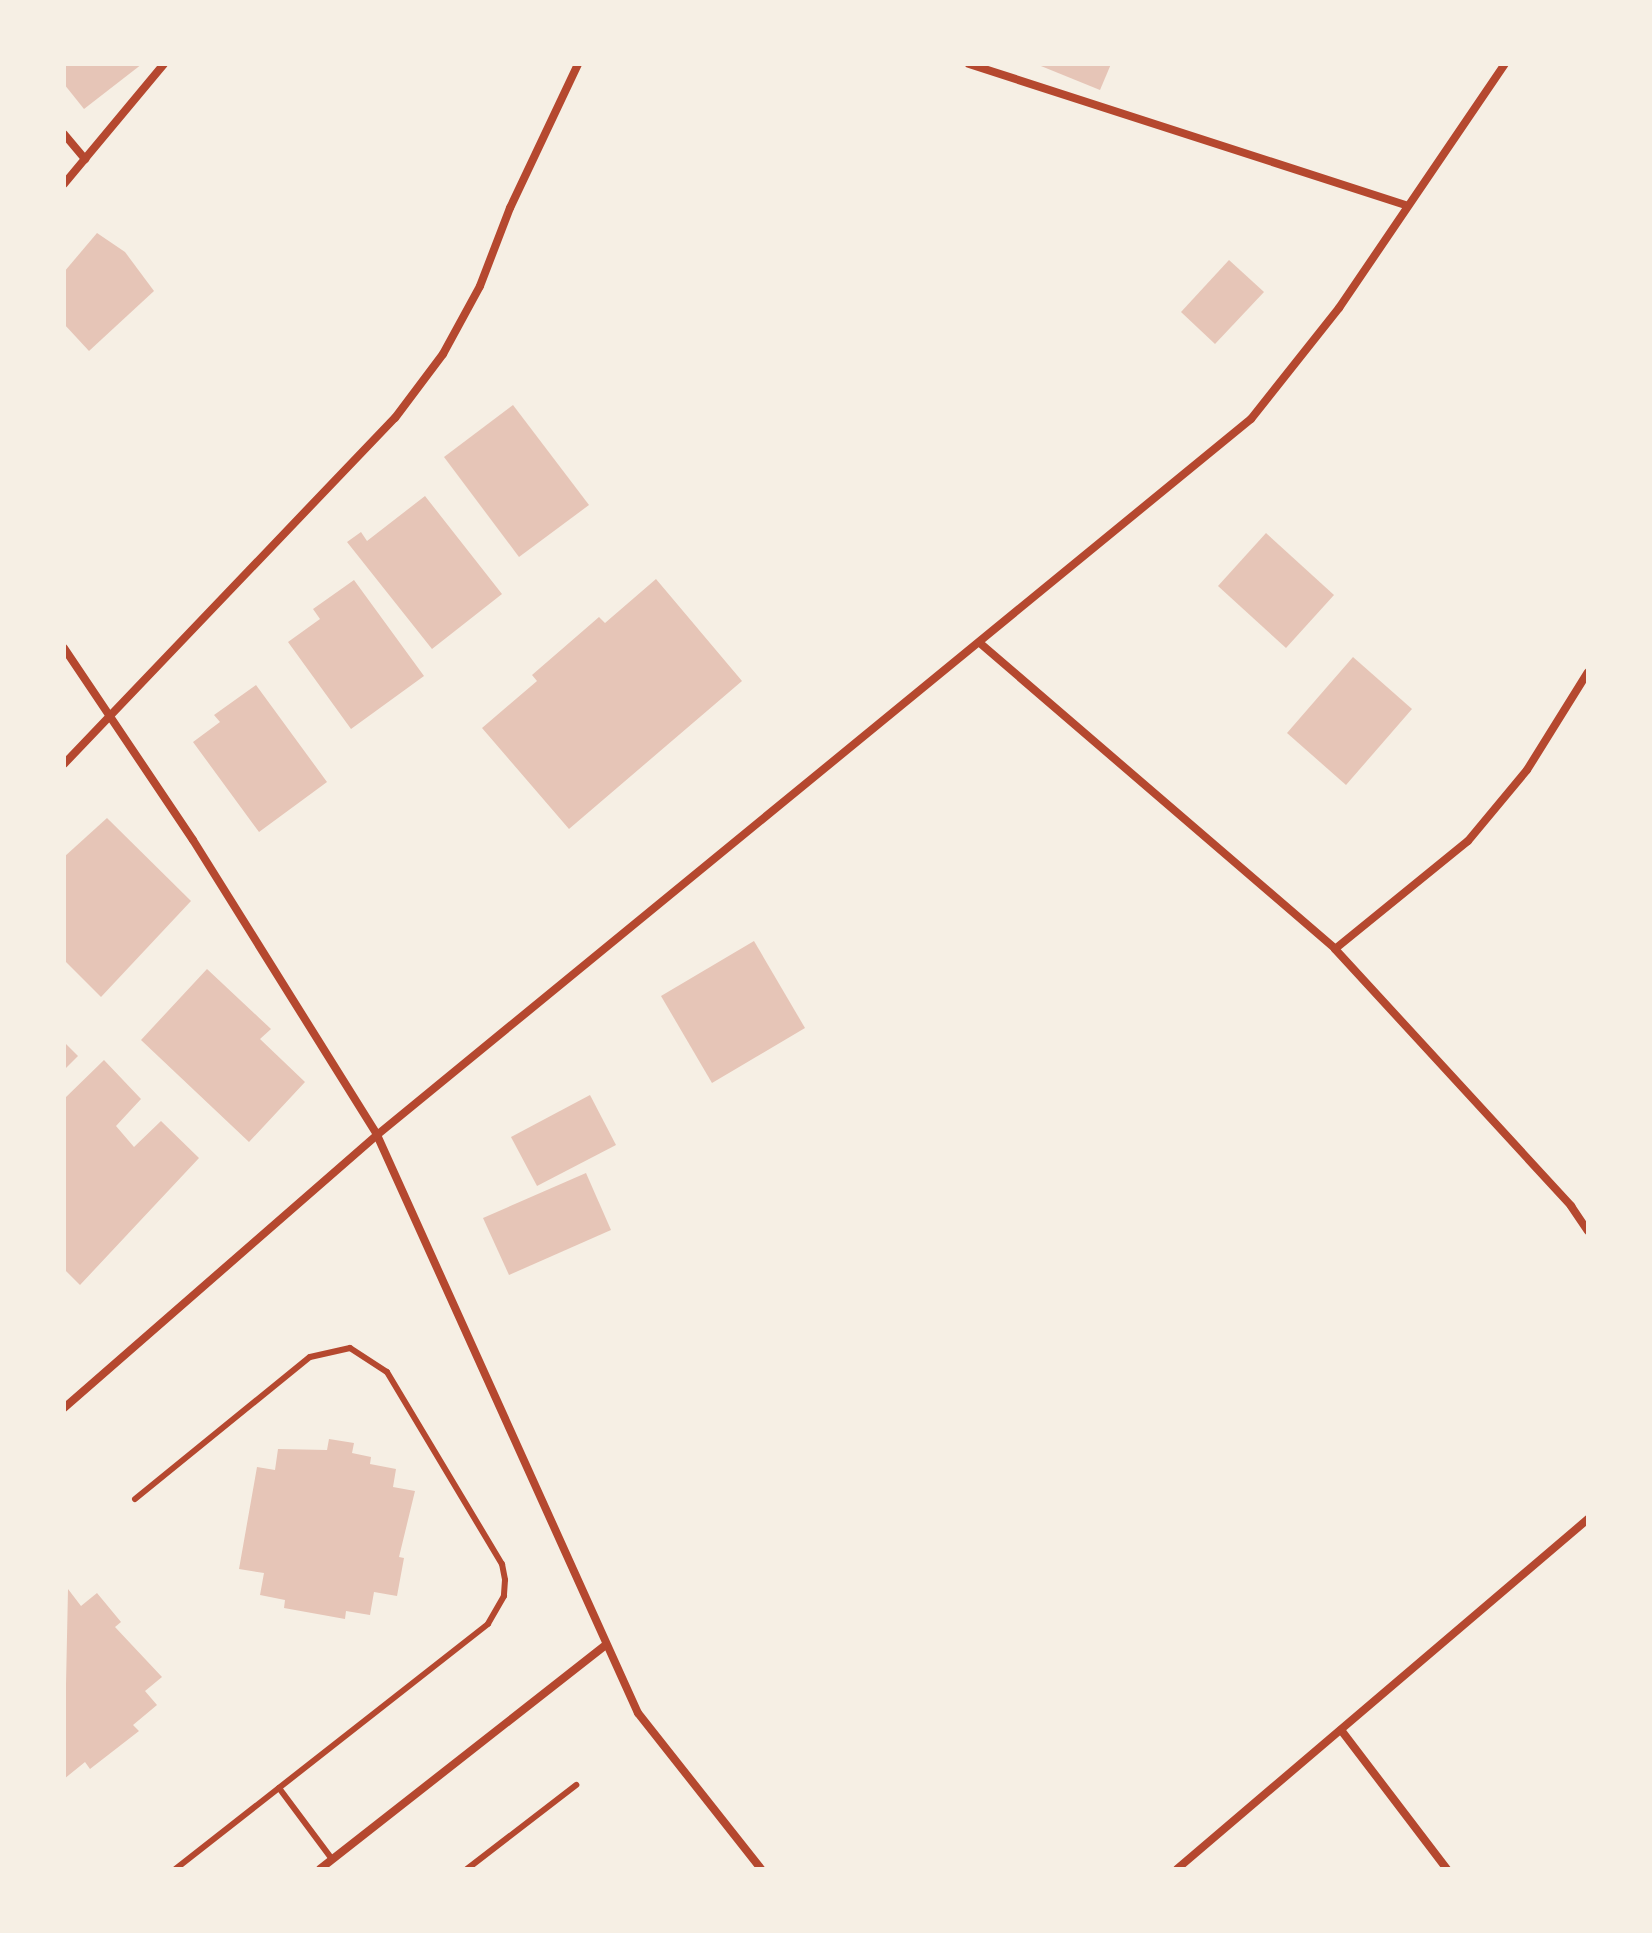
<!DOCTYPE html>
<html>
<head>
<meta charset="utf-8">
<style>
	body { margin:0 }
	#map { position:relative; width:1652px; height:1933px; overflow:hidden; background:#f6efe4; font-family:"Space Grotesk",sans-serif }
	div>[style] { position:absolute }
	.building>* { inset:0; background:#e6c5b7 }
	.service>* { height:6px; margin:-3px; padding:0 3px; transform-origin:3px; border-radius:3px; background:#b5482f }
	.minor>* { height:8px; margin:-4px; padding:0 4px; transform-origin:4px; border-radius:4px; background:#b5482f }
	span { translate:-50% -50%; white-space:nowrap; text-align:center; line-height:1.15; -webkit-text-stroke:6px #f6efe4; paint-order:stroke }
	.frame { position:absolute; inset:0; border:66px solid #f6efe4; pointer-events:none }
</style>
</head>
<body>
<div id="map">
	<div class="building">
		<i style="clip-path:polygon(64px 64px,142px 64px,84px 109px,64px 84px)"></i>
		<i style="clip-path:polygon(1036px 64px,1111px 64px,1100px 90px)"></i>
		<i style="clip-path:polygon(97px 233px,125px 252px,154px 291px,89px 351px,64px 324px,64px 272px)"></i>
		<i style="clip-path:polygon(1229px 260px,1264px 292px,1215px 344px,1181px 312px)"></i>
		<i style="clip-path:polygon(513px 405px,589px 505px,519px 557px,444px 457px)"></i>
		<i style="clip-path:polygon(425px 496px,502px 594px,432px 649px,347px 542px,361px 532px,367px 541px)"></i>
		<i style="clip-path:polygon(1266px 533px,1334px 595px,1286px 648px,1218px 586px)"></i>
		<i style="clip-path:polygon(656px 579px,742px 681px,569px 829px,482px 728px,537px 681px,532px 675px,599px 617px,605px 623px)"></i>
		<i style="clip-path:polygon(354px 580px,424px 676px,351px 729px,288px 642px,320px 619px,313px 609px)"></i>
		<i style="clip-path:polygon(1353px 657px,1412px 709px,1346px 785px,1287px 733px)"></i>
		<i style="clip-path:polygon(256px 685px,327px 782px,259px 832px,193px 742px,220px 722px,214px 715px)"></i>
		<i style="clip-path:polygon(107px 818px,191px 901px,101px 997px,64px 960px,64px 857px)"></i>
		<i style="clip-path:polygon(754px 941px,805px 1028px,712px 1083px,661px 996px)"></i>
		<i style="clip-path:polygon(207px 969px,271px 1029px,260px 1039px,305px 1082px,249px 1142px,141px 1040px)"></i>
		<i style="clip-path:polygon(64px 1042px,78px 1056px,64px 1070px)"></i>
		<i style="clip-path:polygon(104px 1060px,141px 1099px,116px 1126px,134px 1147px,161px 1121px,199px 1158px,80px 1285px,64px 1269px,64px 1099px)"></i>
		<i style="clip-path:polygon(590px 1095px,616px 1145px,537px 1186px,511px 1137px)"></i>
		<i style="clip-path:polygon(586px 1173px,611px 1230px,509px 1275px,483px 1218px)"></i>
		<i style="clip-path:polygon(329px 1439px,354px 1443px,352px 1453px,371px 1457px,370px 1464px,396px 1469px,393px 1487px,415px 1491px,399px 1557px,404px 1558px,397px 1596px,374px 1592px,370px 1615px,346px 1611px,345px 1619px,284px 1608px,285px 1600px,260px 1595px,264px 1573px,239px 1569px,257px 1467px,275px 1470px,278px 1449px,327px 1450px)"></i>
		<i style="clip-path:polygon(68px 1589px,81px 1606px,97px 1593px,121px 1622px,115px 1627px,162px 1677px,145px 1691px,157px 1705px,133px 1725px,139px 1731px,90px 1769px,85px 1762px,64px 1779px)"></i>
	</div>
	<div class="service">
		<i style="left:135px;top:1499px;width:225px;rotate:-39.1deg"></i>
		<i style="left:310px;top:1357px;width:41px;rotate:-12.7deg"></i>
		<i style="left:350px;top:1348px;width:44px;rotate:33deg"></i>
		<i style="left:387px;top:1372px;width:224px;rotate:59.1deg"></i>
		<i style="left:502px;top:1564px;width:16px;rotate:79deg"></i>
		<i style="left:505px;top:1580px;width:16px;rotate:94deg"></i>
		<i style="left:504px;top:1596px;width:32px;rotate:120deg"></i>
		<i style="left:488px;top:1624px;width:397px;rotate:141.9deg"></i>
		<i style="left:279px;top:1788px;width:89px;rotate:53.3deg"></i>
		<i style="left:467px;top:1869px;width:138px;rotate:-37.6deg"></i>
	</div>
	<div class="minor">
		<i style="left:969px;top:64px;width:461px;rotate:17.9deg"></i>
		<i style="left:64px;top:134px;width:33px;rotate:50deg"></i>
		<i style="left:64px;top:184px;width:156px;rotate:-50.2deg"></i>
		<i style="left:981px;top:644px;width:467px;rotate:40.7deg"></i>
		<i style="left:1335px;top:949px;width:171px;rotate:-39.1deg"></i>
		<i style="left:1468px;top:841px;width:92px;rotate:-50.3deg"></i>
		<i style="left:1527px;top:770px;width:115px;rotate:-58.1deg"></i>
		<i style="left:64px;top:648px;width:231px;rotate:56.1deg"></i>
		<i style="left:193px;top:840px;width:348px;rotate:58deg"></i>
		<i style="left:377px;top:1135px;width:634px;rotate:65.7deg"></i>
		<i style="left:638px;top:1713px;width:199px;rotate:51.7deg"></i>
		<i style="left:64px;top:764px;width:479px;rotate:-46.3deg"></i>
		<i style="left:395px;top:418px;width:80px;rotate:-53.1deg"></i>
		<i style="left:443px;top:354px;width:77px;rotate:-61.4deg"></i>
		<i style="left:480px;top:286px;width:84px;rotate:-69deg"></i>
		<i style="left:510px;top:208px;width:159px;rotate:-64.7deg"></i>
		<i style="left:1335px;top:949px;width:349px;rotate:47.4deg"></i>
		<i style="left:1571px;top:1206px;width:30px;rotate:56deg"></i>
		<i style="left:64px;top:1408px;width:415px;rotate:-41.1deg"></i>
		<i style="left:377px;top:1135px;width:1130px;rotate:-39.33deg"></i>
		<i style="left:1251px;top:419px;width:142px;rotate:-51.6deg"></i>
		<i style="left:1339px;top:308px;width:295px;rotate:-55.8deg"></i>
		<i style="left:1341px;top:1730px;width:175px;rotate:52.7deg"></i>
		<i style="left:320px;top:1869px;width:361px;rotate:-38.1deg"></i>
		<i style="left:1177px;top:1869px;width:540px;rotate:-40.42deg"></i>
	</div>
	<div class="frame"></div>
</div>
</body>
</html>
